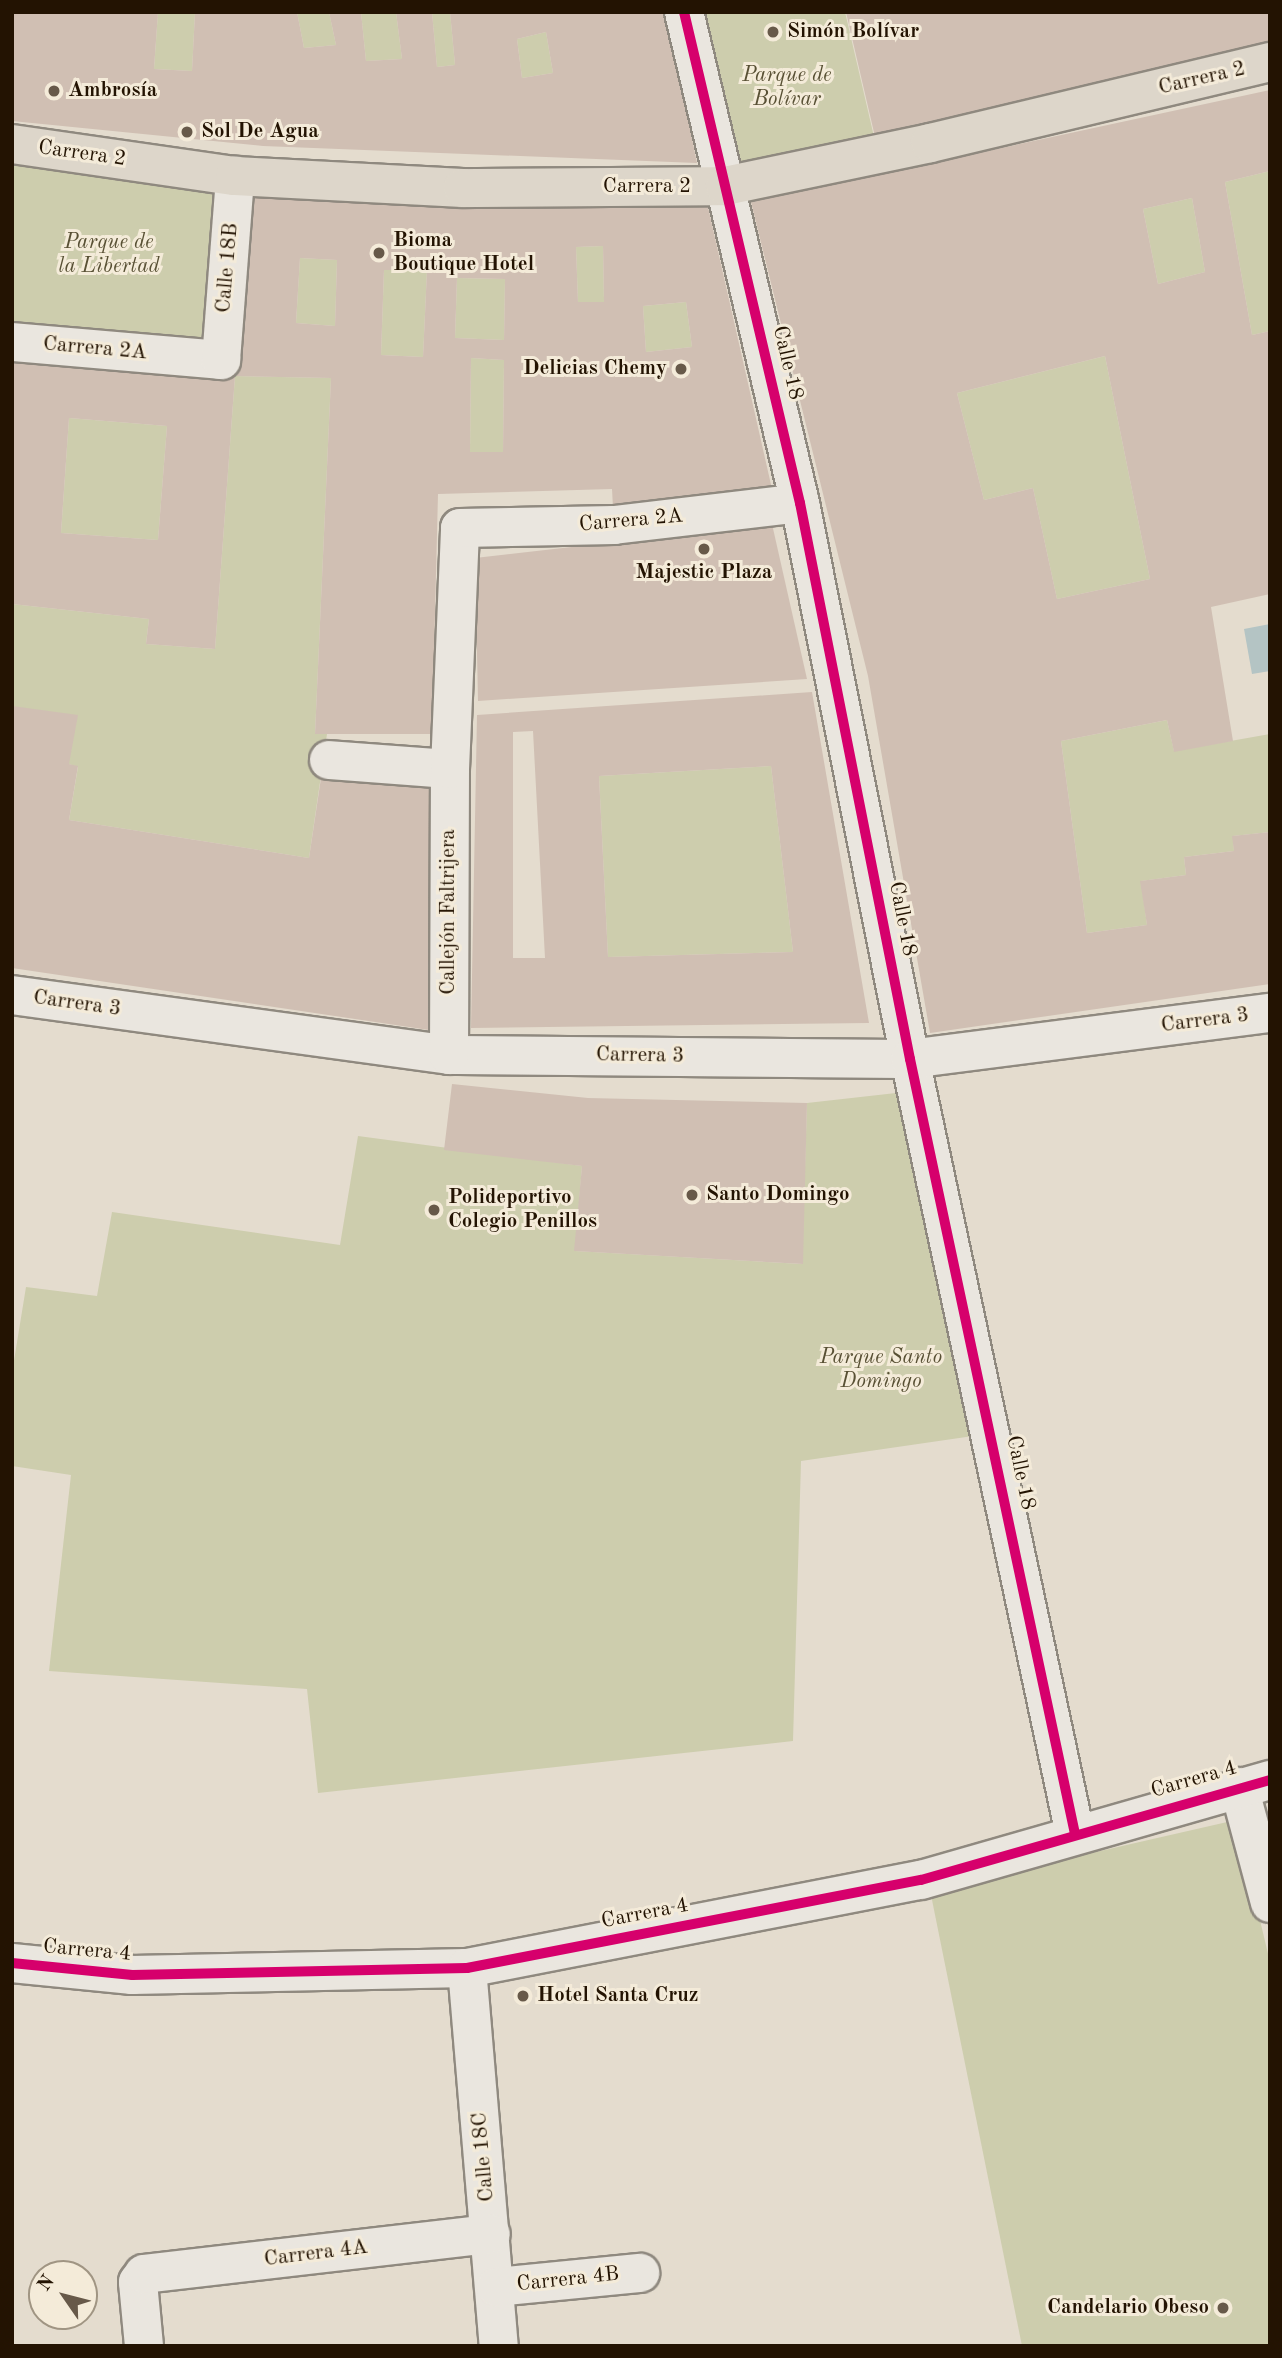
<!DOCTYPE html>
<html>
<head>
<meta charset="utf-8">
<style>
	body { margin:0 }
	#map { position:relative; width:1282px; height:2358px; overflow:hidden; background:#e4dcce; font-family:"Old Standard TT",serif }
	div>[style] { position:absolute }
	.green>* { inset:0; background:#cdcdad }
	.water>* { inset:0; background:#b4c4c4 }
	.building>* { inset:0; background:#d0bfb3 }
	.roads { filter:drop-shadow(2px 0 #8f897f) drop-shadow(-2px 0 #8f897f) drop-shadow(0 2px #8f897f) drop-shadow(0 -2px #8f897f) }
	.minor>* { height:38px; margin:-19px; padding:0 19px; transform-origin:19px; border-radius:19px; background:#eae6df }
	.major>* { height:38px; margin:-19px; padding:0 19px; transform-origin:19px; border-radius:19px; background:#ddd6ca }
	.cycleway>* { height:10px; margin:-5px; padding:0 5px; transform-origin:5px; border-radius:5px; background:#d6006c }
	.dots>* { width:19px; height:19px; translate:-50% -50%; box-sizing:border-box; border:4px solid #f4ebd9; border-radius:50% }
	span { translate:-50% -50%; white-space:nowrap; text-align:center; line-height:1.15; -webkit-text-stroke:6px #f4ebd9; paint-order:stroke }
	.poi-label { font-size:21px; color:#231302; font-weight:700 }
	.left { translate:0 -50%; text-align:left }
	.right { translate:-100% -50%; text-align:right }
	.park-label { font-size:21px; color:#585034; font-style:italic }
	.street-label { font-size:21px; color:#231302 }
	.frame { position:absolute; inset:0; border:14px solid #231302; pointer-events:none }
	.north { position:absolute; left:28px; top:2260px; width:70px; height:70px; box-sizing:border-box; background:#f4ebd9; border:2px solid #a09583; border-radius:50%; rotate:305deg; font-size:19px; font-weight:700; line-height:28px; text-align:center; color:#231302 }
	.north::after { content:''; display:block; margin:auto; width:24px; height:32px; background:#675949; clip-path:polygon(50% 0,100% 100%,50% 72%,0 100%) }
</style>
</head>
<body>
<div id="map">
	<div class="green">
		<i style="clip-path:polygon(158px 12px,195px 12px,192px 71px,154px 69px)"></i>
		<i style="clip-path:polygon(297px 12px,329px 12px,336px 45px,304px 48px)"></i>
		<i style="clip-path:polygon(361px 12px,396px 12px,402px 59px,366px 61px)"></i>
		<i style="clip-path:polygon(432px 12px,450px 12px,455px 65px,437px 67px)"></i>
		<i style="clip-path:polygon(693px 12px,845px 12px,878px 154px,733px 185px)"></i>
		<i style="clip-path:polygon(546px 32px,553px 73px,522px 78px,517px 39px)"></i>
		<i style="clip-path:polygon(12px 144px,235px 176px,221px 360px,12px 342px)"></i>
		<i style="clip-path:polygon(1270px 171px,1270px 331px,1252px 335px,1225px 182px)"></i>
		<i style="clip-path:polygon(1192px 198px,1205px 272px,1158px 284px,1143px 209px)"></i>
		<i style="clip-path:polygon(603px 246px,604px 302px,578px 302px,576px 247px)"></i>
		<i style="clip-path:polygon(300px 258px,337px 260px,335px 326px,296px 323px)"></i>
		<i style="clip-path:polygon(384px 270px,427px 270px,423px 357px,381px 355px)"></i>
		<i style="clip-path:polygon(457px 278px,505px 279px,504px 340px,455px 338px)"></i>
		<i style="clip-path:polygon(686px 302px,692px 347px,646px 352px,643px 306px)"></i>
		<i style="clip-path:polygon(1105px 356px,1150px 579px,1057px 599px,1033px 488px,984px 500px,957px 393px)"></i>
		<i style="clip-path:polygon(471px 358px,504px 360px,503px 452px,470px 452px)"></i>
		<i style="clip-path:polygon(235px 376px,331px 378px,315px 734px,327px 734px,309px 858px,69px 820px,78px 767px,69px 764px,12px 706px,12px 604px,149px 619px,146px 644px,215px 649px)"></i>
		<i style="clip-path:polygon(69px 418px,167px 426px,158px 540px,61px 533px)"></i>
		<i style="clip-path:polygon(1167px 720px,1174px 751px,1270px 734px,1270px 832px,1233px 836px,1234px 851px,1184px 857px,1186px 875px,1141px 881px,1147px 925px,1087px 933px,1061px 741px)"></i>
		<i style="clip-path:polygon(771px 766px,793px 952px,608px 957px,599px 776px)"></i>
		<i style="clip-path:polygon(896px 1093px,912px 1114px,973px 1436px,801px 1461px,793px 1741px,318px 1793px,307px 1689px,49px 1671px,71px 1475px,12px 1466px,12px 1373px,26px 1287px,97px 1296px,112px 1212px,340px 1245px,358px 1136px,582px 1166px,575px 1251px,802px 1264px,807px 1103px)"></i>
		<i style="clip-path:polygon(1236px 1820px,1270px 1962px,1270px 2346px,1022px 2346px,930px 1890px)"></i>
	</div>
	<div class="water">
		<i style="clip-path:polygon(1270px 624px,1270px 671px,1252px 674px,1244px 629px)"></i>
	</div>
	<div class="building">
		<i style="clip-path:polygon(evenodd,12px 12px,158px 12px,154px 69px,192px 71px,195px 12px,297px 12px,304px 48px,336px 45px,329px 12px,361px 12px,366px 61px,402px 59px,396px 12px,432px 12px,437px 67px,455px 65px,450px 12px,666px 12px,697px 163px,263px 146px,12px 121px,12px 12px,546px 32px,553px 73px,522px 78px,517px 39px,546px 32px)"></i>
		<i style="clip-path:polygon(846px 12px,1270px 12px,1270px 41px,876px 141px)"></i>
		<i style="clip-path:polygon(evenodd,1270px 90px,1270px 171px,1225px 182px,1252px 335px,1270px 331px,1270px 594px,1211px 607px,1233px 741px,1174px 752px,1167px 720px,1061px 741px,1087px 933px,1147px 925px,1140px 881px,1186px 875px,1184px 857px,1234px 851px,1232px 836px,1270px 832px,1270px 984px,930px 1033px,868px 676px,751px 202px,1270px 90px,1192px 198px,1205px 272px,1158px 284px,1143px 209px,1192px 198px,1270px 90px,1105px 356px,1150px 579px,1057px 599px,1033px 488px,984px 500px,957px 393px,1105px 356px)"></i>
		<i style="clip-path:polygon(evenodd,247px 193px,536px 207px,708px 207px,772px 489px,613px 508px,612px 489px,438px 494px,432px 734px,315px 734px,331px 378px,235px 376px,247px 193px,603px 246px,604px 302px,578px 302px,576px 247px,603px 246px,247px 193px,300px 258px,337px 260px,335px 326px,296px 323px,300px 258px,247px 193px,384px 270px,427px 270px,423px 357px,381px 355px,384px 270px,247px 193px,457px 278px,505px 279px,504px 340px,455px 338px,457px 278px,247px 193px,686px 302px,692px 347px,646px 352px,643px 306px,686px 302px,247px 193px,471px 358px,504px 360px,503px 452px,470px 452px,471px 358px)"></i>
		<i style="clip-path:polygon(evenodd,12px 361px,235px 376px,215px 649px,146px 644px,149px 619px,12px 604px,12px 361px,69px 418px,167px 426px,158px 540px,61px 533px,69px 418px)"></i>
		<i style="clip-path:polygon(772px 524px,807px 679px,478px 701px,475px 558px)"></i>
		<i style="clip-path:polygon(evenodd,812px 692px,869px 1023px,471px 1028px,477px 715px,812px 692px,533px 731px,545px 958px,513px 958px,513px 732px,533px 731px,812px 692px,771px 766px,793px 952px,608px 957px,599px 776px,771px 766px)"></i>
		<i style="clip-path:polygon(12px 706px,78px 715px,69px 764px,78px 766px,69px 820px,309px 858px,321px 778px,437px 784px,429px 1030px,12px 968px)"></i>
		<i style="clip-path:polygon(452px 1084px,588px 1098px,807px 1103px,803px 1264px,574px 1251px,582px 1166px,444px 1150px)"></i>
	</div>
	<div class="roads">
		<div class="minor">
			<i style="left:684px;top:12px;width:505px;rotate:76.71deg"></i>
			<i style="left:800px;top:503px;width:567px;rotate:78.81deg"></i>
			<i style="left:910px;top:1059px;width:792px;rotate:77.98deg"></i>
			<i style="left:12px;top:342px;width:210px;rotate:4.9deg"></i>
			<i style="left:221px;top:360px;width:185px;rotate:-85.6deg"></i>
			<i style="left:329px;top:760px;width:121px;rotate:4.3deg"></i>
			<i style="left:12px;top:995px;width:441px;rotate:7.8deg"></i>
			<i style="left:449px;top:1055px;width:461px;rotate:0.5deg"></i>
			<i style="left:910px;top:1059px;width:363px;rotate:-7.3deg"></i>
			<i style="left:449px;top:1055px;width:286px;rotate:-89.8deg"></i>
			<i style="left:450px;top:769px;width:241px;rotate:-87.6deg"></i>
			<i style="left:460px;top:528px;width:154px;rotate:-1.1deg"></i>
			<i style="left:614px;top:525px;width:187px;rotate:-6.7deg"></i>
			<i style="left:1239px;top:1787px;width:120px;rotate:75deg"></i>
			<i style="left:12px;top:1963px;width:121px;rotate:5.7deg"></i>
			<i style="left:132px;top:1975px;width:335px;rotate:-1.2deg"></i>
			<i style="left:467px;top:1968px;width:462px;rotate:-11deg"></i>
			<i style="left:921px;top:1880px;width:363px;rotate:-16deg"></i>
			<i style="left:467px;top:1968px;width:379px;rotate:85.2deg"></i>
			<i style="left:496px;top:2287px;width:145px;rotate:-5.6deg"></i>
			<i style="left:144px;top:2346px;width:64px;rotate:-95.4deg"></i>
			<i style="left:138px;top:2282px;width:10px;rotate:-53deg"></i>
			<i style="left:144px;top:2274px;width:349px;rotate:-6.6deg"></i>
		</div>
		<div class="major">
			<i style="left:12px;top:144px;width:225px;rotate:8.2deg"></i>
			<i style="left:235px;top:176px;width:228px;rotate:3deg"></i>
			<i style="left:463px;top:188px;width:262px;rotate:-0.4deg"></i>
			<i style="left:725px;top:186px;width:209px;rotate:-11.8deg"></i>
			<i style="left:930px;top:143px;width:350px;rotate:-13.4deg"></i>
		</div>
	</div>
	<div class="cycleway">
		<i style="left:684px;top:12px;width:505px;rotate:76.71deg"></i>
		<i style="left:800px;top:503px;width:567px;rotate:78.81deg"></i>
		<i style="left:910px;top:1059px;width:792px;rotate:77.98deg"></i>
		<i style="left:12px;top:1963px;width:121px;rotate:5.7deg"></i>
		<i style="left:132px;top:1975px;width:335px;rotate:-1.2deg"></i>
		<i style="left:467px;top:1968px;width:462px;rotate:-11deg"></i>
		<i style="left:921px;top:1880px;width:363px;rotate:-16deg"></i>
	</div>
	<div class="dots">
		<i style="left:773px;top:32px;background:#675949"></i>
		<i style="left:54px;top:91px;background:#675949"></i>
		<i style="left:187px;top:132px;background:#675949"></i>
		<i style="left:379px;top:253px;background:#675949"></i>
		<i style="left:681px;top:369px;background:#675949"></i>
		<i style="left:704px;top:549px;background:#675949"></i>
		<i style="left:692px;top:1195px;background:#675949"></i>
		<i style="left:434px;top:1210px;background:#675949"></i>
		<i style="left:523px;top:1996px;background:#675949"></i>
		<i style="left:1223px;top:2308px;background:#675949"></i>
	</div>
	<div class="poi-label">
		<span class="left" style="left:787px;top:32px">Simón Bolívar</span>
		<span class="left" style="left:68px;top:91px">Ambrosía</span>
		<span class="left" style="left:201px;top:132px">Sol De Agua</span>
		<span class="left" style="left:393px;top:253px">Bioma<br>Boutique Hotel</span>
		<span class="right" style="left:667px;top:369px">Delicias Chemy</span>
		<span style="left:704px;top:573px">Majestic Plaza</span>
		<span class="left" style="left:706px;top:1195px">Santo Domingo</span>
		<span class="left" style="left:448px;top:1210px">Polideportivo<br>Colegio Penillos</span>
		<span class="left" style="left:537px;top:1996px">Hotel Santa Cruz</span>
		<span class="right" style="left:1209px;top:2308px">Candelario Obeso</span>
	</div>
	<div class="park-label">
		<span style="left:787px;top:88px">Parque de<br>Bolívar</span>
		<span style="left:109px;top:255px">Parque de<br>la Libertad</span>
		<span style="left:881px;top:1370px">Parque Santo<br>Domingo</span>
	</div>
	<div class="street-label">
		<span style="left:1202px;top:79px;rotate:-13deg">Carrera 2</span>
		<span style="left:82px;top:154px;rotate:8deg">Carrera 2</span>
		<span style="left:647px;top:187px">Carrera 2</span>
		<span style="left:228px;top:268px;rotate:-85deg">Calle 18B</span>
		<span style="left:95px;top:349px;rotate:5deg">Carrera 2A</span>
		<span style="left:787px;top:363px;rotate:77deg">Calle 18</span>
		<span style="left:631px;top:521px;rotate:-5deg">Carrera 2A</span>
		<span style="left:449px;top:912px;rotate:-90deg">Callejón Faltrijera</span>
		<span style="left:902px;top:919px;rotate:79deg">Calle 18</span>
		<span style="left:77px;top:1004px;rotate:8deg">Carrera 3</span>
		<span style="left:1205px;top:1021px;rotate:-7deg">Carrera 3</span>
		<span style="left:640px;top:1056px;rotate:1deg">Carrera 3</span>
		<span style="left:1020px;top:1473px;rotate:78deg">Calle 18</span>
		<span style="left:1194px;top:1780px;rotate:-16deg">Carrera 4</span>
		<span style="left:645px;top:1914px;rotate:-11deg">Carrera 4</span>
		<span style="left:87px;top:1951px;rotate:5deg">Carrera 4</span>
		<span style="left:484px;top:2157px;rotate:-95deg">Calle 18C</span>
		<span style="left:316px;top:2254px;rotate:-7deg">Carrera 4A</span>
		<span style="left:568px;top:2280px;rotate:-6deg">Carrera 4B</span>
	</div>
	<div class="frame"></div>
	<div class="north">N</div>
</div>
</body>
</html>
